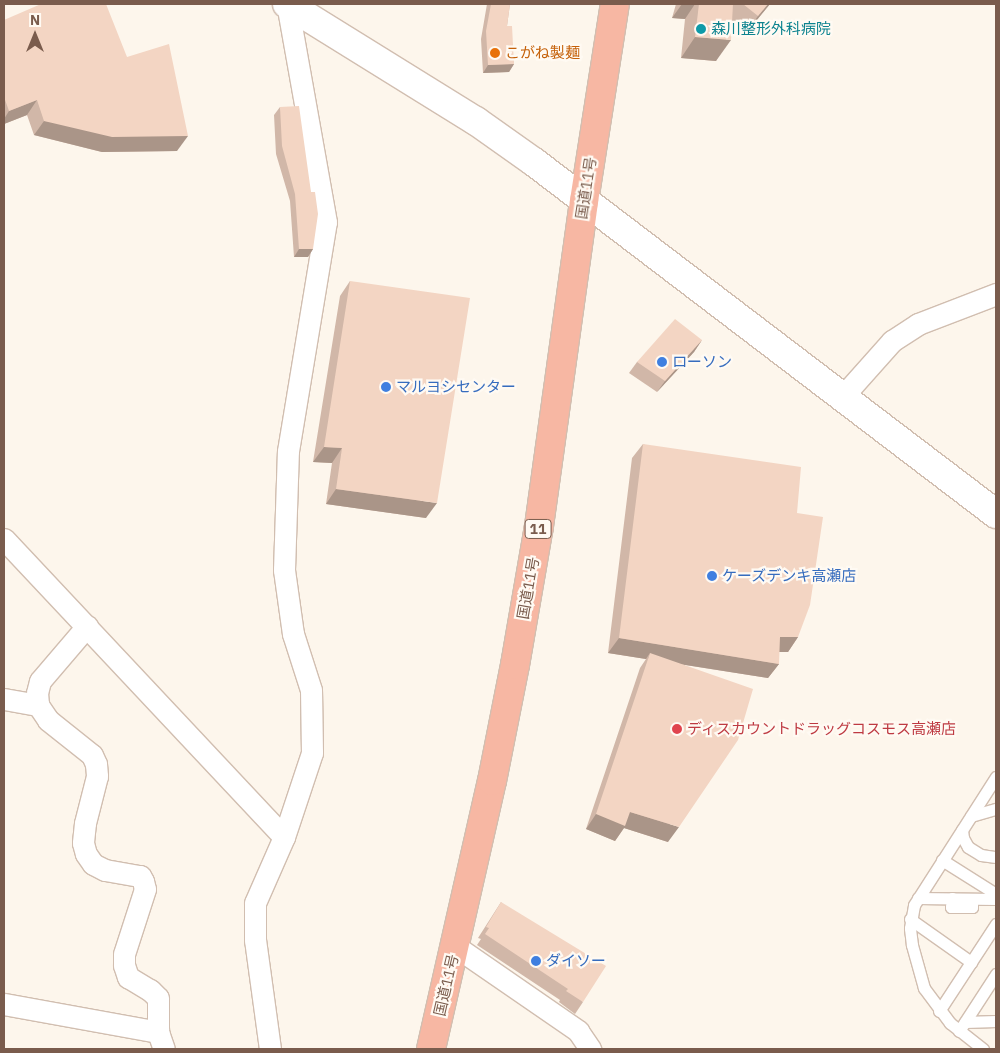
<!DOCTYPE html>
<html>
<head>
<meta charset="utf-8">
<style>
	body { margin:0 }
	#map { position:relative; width:1000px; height:1053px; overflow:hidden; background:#fdf6ec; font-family:"IBM Plex Sans","Noto Sans JP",sans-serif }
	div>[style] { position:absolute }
	.roads { filter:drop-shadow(1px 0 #d1beb0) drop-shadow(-1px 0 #d1beb0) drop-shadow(0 1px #d1beb0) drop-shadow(0 -1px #d1beb0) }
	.lane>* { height:11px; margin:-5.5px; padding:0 5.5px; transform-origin:5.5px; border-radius:5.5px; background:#fff }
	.street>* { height:21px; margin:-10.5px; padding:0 10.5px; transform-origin:10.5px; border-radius:10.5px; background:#fff }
	.secondary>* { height:28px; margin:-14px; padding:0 14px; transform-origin:14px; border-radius:14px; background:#fff }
	.highway>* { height:28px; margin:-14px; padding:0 14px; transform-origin:14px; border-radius:14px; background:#f7b7a3 }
	.wall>* { inset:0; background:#d1b7a8 }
	.shaded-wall>* { inset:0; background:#aa9588 }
	.building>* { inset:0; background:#f3d5c3 }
	.dots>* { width:14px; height:14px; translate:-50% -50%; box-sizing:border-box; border:2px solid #fffaf3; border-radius:50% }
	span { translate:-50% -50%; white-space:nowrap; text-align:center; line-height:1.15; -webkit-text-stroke:4.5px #fffaf3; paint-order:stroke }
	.shield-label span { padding:1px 4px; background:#fffaf3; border:1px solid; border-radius:4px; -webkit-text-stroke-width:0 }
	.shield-label { font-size:14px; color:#7a5c4d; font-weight:700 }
	.culture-label { font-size:15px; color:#0d838f }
	.left { translate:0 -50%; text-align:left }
	.food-label { font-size:15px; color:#c56008 }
	.street-label { font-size:15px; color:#7a5c4d }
	.shop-label { font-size:15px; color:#366cbe }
	.health-label { font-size:15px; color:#be3a42 }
	.frame { position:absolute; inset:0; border:5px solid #7a5c4d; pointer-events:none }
	.north { position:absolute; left:10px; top:10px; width:50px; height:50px; -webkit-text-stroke:4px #fffaf3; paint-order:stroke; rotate:0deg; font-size:14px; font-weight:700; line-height:20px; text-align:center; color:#7a5c4d }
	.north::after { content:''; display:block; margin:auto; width:18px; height:22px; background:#7a5c4d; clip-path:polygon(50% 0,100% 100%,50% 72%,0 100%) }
</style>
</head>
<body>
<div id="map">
	<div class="roads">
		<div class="lane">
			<i style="left:971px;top:816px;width:26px;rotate:-16deg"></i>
			<i style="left:962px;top:830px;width:8px;rotate:83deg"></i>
			<i style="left:963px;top:838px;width:10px;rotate:61deg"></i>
			<i style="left:968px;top:847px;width:15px;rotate:32deg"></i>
			<i style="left:981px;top:855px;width:15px;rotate:8deg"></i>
			<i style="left:942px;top:860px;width:64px;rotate:32.2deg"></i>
			<i style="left:918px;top:898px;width:78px;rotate:0.7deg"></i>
			<i style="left:952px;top:898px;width:9px;rotate:96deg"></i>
			<i style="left:951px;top:907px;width:21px"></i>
			<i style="left:972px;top:907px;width:8px;rotate:-90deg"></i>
			<i style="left:910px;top:919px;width:75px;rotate:35.2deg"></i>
			<i style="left:939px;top:1011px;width:104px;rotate:-56.8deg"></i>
			<i style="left:965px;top:1022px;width:31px;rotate:-2deg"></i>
			<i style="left:959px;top:1031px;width:68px;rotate:-57deg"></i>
			<i style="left:983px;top:1049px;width:42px;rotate:-141.8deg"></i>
			<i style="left:950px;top:1023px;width:44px;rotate:-126.6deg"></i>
			<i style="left:924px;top:988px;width:45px;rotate:-105.6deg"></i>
			<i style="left:912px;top:945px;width:17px;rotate:-97deg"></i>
			<i style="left:910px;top:928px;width:23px;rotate:-80deg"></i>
			<i style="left:914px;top:905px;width:152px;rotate:-57.4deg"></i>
		</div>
		<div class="street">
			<i style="left:843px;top:396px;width:74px;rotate:-48.3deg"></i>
			<i style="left:892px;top:341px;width:31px;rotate:-33deg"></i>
			<i style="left:918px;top:324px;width:84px;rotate:-21deg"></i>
			<i style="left:4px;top:539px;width:409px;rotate:46.8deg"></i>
			<i style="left:87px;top:626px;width:72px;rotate:130.5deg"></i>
			<i style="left:40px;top:681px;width:12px;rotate:104deg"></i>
			<i style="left:37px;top:693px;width:12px;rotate:85deg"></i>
			<i style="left:38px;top:705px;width:18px;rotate:56deg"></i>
			<i style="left:48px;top:720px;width:56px;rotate:38.5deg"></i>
			<i style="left:92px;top:755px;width:10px;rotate:66deg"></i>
			<i style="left:96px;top:764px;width:12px;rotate:85deg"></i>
			<i style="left:97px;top:776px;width:49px;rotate:104.3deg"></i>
			<i style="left:85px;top:823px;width:20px;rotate:96deg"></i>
			<i style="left:83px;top:843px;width:11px;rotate:75deg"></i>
			<i style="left:86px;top:854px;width:12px;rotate:55deg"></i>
			<i style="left:93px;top:864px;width:13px;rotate:27deg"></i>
			<i style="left:105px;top:870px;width:36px;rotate:10deg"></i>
			<i style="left:140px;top:876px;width:6px;rotate:59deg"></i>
			<i style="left:143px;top:881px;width:8px;rotate:76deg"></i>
			<i style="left:145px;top:889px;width:68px;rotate:107.9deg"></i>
			<i style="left:124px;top:954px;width:11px;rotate:90deg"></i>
			<i style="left:124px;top:965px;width:13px;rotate:72deg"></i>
			<i style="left:128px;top:977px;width:26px;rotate:31deg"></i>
			<i style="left:150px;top:990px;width:11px;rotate:45deg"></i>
			<i style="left:158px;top:998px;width:34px;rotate:90deg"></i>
			<i style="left:158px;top:1032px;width:18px;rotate:71deg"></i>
			<i style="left:4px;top:699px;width:35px;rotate:10deg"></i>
			<i style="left:455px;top:946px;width:150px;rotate:34.6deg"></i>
			<i style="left:578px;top:1031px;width:22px;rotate:56deg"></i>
			<i style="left:4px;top:1004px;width:157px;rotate:10.3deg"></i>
			<i style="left:270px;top:1049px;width:110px;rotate:-97.8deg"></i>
			<i style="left:255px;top:940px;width:37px;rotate:-90deg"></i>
			<i style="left:255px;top:903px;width:72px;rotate:-66.3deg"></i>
			<i style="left:284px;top:837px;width:89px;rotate:-71.6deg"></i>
			<i style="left:312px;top:753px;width:63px;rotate:-90.9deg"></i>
			<i style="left:311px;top:690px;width:59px;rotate:-107.8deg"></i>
			<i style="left:293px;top:634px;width:65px;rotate:-98deg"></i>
			<i style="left:284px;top:570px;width:119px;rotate:-88.1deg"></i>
			<i style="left:288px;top:451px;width:232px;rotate:-80.6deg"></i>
			<i style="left:326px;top:222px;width:221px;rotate:-100.1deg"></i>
		</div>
		<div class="secondary">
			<i style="left:287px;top:4px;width:222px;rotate:31.8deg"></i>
			<i style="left:476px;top:121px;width:71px;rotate:35.3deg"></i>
			<i style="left:534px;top:162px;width:581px;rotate:37.3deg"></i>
		</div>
		<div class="highway">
			<i style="left:431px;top:1049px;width:275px;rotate:-77.2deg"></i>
			<i style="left:492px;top:781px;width:118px;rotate:-78.8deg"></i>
			<i style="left:515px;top:665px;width:141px;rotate:-80.2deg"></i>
			<i style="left:539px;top:526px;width:328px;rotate:-82.1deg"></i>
			<i style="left:584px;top:201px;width:199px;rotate:-81.1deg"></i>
		</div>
	</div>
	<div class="wall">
		<i style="clip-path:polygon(487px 4px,510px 4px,507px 26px,514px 64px,509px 72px,483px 73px,481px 39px)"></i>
		<i style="clip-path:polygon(676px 4px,770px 4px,743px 37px,732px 27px,716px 61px,681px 58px,685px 19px,672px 18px)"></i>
		<i style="clip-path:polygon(4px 20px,127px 57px,177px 151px,102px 152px,34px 135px,27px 115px,4px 124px)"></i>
		<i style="clip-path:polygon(280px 107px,313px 249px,308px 257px,294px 257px,290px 201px,276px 154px,274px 115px)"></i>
		<i style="clip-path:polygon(350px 281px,426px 518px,326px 504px,332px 463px,313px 462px,340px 296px)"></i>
		<i style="clip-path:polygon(702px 340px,694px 352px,657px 392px,629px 373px,637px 362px)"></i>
		<i style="clip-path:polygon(643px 444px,797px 513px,798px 637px,788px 652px,779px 652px,779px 664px,768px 678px,685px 665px,668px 842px,624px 828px,615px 841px,586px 829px,640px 668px,646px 659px,608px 653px,632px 458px)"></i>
		<i style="clip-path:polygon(501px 902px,583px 1002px,575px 1014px,559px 1002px,560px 1000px,477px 945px,481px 939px,478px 938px)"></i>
	</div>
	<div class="shaded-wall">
		<i style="clip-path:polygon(682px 4px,695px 4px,685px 19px,672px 18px)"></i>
		<i style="clip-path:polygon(768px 4px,770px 4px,743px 37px,758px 16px)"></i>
		<i style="clip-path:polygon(695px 37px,731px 40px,716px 61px,681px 58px)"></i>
		<i style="clip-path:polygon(514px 64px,509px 72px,483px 73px,488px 65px)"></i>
		<i style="clip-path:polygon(37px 100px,27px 115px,4px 124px,4px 119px,9px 111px)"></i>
		<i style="clip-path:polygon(44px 121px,188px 136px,177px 151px,102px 152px,34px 135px)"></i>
		<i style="clip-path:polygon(299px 249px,313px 249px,308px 257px,294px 257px)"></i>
		<i style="clip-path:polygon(702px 340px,694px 352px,657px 392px,665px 381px)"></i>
		<i style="clip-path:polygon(324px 447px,342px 448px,332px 463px,313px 462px)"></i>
		<i style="clip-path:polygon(336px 489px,437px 503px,426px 518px,326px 504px)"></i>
		<i style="clip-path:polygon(780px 637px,798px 637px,788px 652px,770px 652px)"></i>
		<i style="clip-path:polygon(619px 638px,779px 664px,768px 678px,648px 659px,650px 653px,646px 659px,608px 653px)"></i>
		<i style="clip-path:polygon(630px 812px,679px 827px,668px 842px,624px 828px,615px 841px,586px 829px,596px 814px)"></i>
	</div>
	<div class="building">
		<i style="clip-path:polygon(41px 4px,106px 4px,127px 57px,169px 44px,188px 136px,112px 137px,44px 121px,37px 100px,9px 111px,4px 97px,4px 20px)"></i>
		<i style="clip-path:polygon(491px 4px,510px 4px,507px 26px,512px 26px,514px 64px,488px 65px,486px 31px)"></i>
		<i style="clip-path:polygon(699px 4px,733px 4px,731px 40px,695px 37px)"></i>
		<i style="clip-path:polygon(743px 4px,768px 4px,758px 16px)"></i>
		<i style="clip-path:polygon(299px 106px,311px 192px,315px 192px,318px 214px,313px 249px,299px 249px,295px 194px,282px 146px,280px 107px)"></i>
		<i style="clip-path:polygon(350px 281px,470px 298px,437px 503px,336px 489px,342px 448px,324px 447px)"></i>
		<i style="clip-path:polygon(675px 319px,702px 340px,665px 381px,637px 362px)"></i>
		<i style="clip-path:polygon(643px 444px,801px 467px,797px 513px,823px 517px,810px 605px,798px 637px,780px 637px,779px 664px,619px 638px)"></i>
		<i style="clip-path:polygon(650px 653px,753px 689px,738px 740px,679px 827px,630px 812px,625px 826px,596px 814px)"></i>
		<i style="clip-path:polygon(501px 902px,606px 966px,583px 1002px,566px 991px,568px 989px,485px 934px,489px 928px,486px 927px)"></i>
	</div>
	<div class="dots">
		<i style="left:701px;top:29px;background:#0f9aa8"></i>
		<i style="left:495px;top:53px;background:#e8710a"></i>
		<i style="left:662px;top:362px;background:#3f7fe0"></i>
		<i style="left:386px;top:387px;background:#3f7fe0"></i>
		<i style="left:712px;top:576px;background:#3f7fe0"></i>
		<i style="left:677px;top:729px;background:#e0444e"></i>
		<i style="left:536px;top:961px;background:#3f7fe0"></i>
	</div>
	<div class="shield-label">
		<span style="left:538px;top:529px">11</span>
	</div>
	<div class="culture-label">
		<span class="left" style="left:711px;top:29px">森川整形外科病院</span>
	</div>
	<div class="food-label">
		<span class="left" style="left:505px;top:53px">こがね製麺</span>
	</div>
	<div class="street-label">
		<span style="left:586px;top:188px;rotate:-81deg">国道11号</span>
		<span style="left:528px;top:588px;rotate:-80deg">国道11号</span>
		<span style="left:446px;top:985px;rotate:-77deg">国道11号</span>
	</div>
	<div class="shop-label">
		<span class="left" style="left:672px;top:362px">ローソン</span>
		<span class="left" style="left:396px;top:387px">マルヨシセンター</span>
		<span class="left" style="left:722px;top:576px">ケーズデンキ高瀬店</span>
		<span class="left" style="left:546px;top:961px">ダイソー</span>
	</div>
	<div class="health-label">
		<span class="left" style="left:687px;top:729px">ディスカウントドラッグコスモス高瀬店</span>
	</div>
	<div class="frame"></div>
	<div class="north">N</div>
</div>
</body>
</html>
